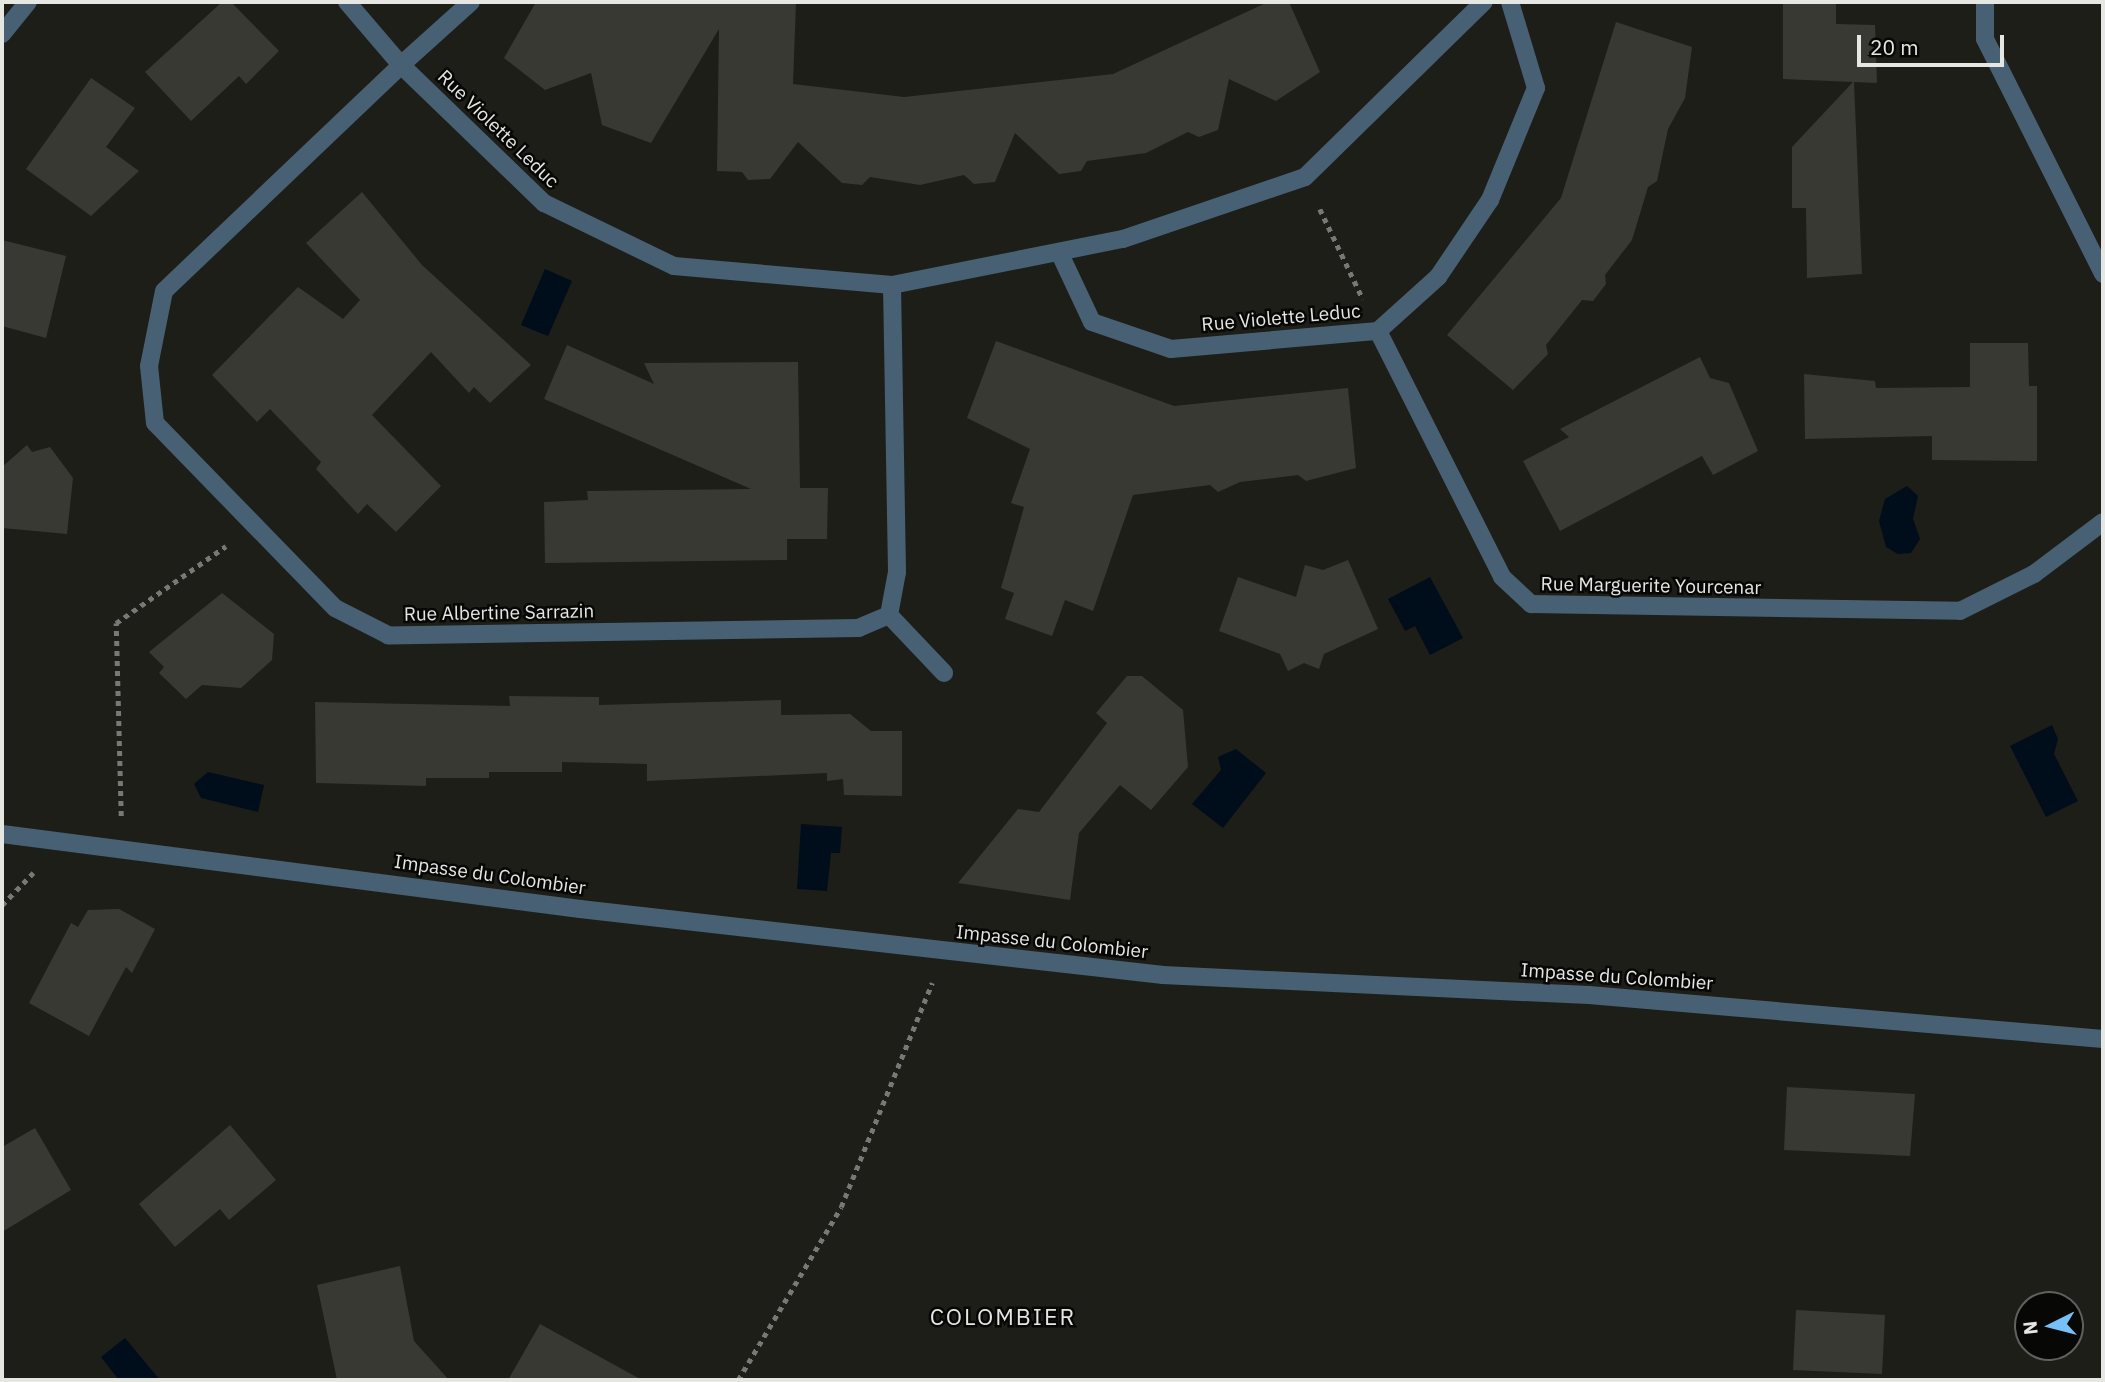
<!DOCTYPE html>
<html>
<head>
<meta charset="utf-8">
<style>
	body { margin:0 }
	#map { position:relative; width:2105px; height:1382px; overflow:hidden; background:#1d1e18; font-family:"IBM Plex Sans",sans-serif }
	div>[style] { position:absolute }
	.water>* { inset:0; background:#000d1a }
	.building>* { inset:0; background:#383933 }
	.path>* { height:4.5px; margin-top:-2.25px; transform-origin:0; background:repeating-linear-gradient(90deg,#787974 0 5px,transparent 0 10px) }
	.service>* { height:18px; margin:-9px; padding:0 9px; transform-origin:9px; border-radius:9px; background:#486073 }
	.minor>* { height:18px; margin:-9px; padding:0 9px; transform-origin:9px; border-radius:9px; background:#486073 }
	.tertiary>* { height:18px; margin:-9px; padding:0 9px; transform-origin:9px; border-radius:9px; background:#486073 }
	span { translate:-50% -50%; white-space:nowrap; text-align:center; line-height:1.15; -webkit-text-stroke:5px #070806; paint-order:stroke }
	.street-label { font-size:19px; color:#e6e7e3 }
	.quarter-label { font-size:23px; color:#e6e7e3; letter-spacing:2px }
	.frame { position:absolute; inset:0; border:4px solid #e6e7e3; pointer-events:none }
	.north { position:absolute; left:2014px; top:1291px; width:70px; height:70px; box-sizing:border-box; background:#070806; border:2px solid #60615e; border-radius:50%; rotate:264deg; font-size:19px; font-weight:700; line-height:28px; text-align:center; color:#e6e7e3 }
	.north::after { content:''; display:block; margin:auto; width:24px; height:32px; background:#76c0f7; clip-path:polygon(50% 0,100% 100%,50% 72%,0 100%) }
	.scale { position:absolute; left:1857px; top:35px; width:147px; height:32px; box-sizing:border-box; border:4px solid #e6e7e3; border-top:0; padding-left:9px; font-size:21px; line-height:24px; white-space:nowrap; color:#e6e7e3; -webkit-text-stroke:5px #070806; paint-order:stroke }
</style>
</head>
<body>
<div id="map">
	<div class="water">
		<i style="clip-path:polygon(545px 269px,572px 281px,548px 336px,521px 325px)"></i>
		<i style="clip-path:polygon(1907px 486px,1918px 496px,1913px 519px,1920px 539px,1911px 553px,1898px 554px,1886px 547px,1879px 521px,1885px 499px)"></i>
		<i style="clip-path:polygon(1430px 577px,1463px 638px,1430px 655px,1415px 626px,1405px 631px,1388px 599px)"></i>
		<i style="clip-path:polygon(2052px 725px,2058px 739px,2054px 754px,2078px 801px,2046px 817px,2010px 746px)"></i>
		<i style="clip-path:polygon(1236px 749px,1266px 773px,1223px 828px,1192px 804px,1221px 770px,1218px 757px)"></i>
		<i style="clip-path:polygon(208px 772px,264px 785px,258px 812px,201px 798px,194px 784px)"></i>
		<i style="clip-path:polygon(801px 824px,842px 827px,840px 853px,831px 853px,827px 891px,797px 889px)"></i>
		<i style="clip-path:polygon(125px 1338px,160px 1380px,119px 1380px,101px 1357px)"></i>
	</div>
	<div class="building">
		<i style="clip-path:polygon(222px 2px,231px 2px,279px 51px,246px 84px,239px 76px,191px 121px,145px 72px)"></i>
		<i style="clip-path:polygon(536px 2px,796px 2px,793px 84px,904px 97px,1113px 74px,1268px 2px,1289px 2px,1320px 72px,1276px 101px,1229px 79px,1218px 130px,1199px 137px,1188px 132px,1146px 153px,1087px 161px,1081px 171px,1059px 174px,1015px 133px,995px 182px,974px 184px,964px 175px,920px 185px,870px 177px,862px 185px,842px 183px,798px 142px,770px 179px,748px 180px,742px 172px,717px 171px,719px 29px,651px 143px,602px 125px,591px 73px,545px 90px,504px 58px)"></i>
		<i style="clip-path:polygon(1783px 2px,1836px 2px,1836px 24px,1875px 25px,1877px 83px,1854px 82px,1862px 274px,1807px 278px,1806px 208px,1792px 208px,1792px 147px,1853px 82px,1783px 79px)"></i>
		<i style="clip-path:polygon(1616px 22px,1692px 47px,1685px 98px,1668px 129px,1657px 181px,1648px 187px,1632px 240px,1605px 275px,1606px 284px,1593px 301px,1582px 300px,1546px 345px,1548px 354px,1513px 390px,1447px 335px,1561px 198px)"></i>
		<i style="clip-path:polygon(91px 78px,135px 108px,106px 147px,139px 171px,91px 216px,26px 169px)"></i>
		<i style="clip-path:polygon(362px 192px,422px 265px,531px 365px,490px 403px,474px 387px,469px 393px,431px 352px,372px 415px,441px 486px,396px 532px,367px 504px,358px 514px,316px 469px,321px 462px,270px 409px,257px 422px,212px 375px,298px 287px,343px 319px,360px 300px,306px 243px)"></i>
		<i style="clip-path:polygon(2px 240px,66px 256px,46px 338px,2px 326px)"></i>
		<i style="clip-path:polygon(996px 341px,1174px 406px,1348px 388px,1356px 468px,1306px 481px,1298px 475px,1240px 482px,1218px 492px,1210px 485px,1133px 495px,1093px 611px,1065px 600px,1052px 636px,1005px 619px,1014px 593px,1001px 588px,1024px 507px,1011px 503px,1030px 449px,967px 418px)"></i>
		<i style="clip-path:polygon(1970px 343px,2028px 343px,2029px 386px,2037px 386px,2037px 461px,1932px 460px,1932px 436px,1805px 439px,1804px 374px,1875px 381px,1876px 388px,1970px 387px)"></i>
		<i style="clip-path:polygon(567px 345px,654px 384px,644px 363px,798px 362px,800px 488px,828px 488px,827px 539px,787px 539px,787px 560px,545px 563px,544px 502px,588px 500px,587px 491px,751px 489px,544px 399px)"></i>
		<i style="clip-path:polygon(1700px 357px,1710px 378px,1729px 383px,1758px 451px,1713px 475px,1702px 456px,1560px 531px,1523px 461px,1569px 437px,1560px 429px)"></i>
		<i style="clip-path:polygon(27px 445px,32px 452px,50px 447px,73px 478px,67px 534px,2px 528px,2px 467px)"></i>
		<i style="clip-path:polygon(1348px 560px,1378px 629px,1324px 654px,1319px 669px,1304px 663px,1288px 671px,1280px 654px,1219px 631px,1238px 577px,1296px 597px,1305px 565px,1323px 570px)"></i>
		<i style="clip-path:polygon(222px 593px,274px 634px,272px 660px,241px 688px,202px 685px,186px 699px,159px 673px,164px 667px,149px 652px)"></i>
		<i style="clip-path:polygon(1127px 676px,1142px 676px,1183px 710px,1188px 767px,1151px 810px,1120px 785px,1079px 833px,1070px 900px,958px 883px,1018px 809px,1039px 812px,1107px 723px,1096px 713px)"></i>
		<i style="clip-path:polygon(509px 696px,599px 697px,599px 705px,781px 700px,781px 715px,850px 714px,871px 731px,902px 731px,902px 796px,844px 795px,843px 779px,827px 781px,827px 773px,647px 781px,647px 764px,562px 762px,562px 772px,489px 772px,489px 778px,426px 778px,426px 786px,316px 783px,315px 702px,510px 706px)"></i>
		<i style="clip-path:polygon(119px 909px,155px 929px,132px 973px,126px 967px,89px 1036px,29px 1003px,71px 923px,78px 927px,88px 910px)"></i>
		<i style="clip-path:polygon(1787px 1087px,1915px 1094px,1910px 1156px,1784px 1150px)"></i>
		<i style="clip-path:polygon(230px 1125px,276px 1180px,229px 1220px,220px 1209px,175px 1247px,139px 1204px)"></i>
		<i style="clip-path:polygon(35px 1128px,71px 1190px,2px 1232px,2px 1147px)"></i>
		<i style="clip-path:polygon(400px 1266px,414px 1341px,449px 1380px,337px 1380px,317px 1285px)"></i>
		<i style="clip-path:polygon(1796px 1310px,1885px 1315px,1882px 1374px,1793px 1370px)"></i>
		<i style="clip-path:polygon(540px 1324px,642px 1380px,508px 1380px)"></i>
	</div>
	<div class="path">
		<i style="left:1320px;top:209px;width:100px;rotate:64.5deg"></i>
		<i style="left:121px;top:816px;width:193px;rotate:-91.5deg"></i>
		<i style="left:116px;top:623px;width:134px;rotate:-35deg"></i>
		<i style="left:2px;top:905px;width:45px;rotate:-45.9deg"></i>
		<i style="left:738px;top:1380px;width:201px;rotate:-59.2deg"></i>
		<i style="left:841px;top:1207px;width:242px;rotate:-67.9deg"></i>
	</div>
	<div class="service">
		<i style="left:889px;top:615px;width:80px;rotate:46.5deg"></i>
	</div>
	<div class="minor">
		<i style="left:347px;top:2px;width:83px;rotate:49.4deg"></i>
		<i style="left:401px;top:65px;width:94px;rotate:-42deg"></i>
		<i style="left:1985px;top:2px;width:37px;rotate:90deg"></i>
		<i style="left:1985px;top:39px;width:263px;rotate:63.3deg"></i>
		<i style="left:1060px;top:254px;width:75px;rotate:64.8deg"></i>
		<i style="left:1092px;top:322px;width:83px;rotate:18.9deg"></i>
		<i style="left:1171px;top:349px;width:208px;rotate:-5deg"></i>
		<i style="left:1378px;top:331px;width:81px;rotate:-42deg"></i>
		<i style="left:1438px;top:277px;width:93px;rotate:-56deg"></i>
		<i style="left:1490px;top:200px;width:121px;rotate:-67.7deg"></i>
		<i style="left:1536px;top:88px;width:90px;rotate:-106.8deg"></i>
		<i style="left:892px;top:285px;width:287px;rotate:89deg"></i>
		<i style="left:897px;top:572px;width:44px;rotate:100.5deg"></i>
		<i style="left:889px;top:615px;width:33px;rotate:157deg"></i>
		<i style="left:859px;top:628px;width:471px;rotate:179.1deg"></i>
		<i style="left:388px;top:635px;width:59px;rotate:-153deg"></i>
		<i style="left:335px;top:608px;width:258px;rotate:-134.2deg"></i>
		<i style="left:155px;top:423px;width:57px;rotate:-96deg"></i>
		<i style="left:149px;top:366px;width:76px;rotate:-78.7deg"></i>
		<i style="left:164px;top:291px;width:327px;rotate:-43.6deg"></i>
		<i style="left:401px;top:65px;width:199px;rotate:44deg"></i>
		<i style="left:544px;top:203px;width:144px;rotate:25.9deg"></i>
		<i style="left:674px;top:266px;width:219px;rotate:5deg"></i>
		<i style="left:892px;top:285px;width:236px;rotate:-11.3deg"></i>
		<i style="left:1123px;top:239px;width:192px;rotate:-18.8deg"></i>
		<i style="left:1305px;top:177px;width:250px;rotate:-44.4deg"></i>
		<i style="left:1378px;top:331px;width:275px;rotate:63.2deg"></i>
		<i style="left:1502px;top:577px;width:40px;rotate:43deg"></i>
		<i style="left:1531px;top:604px;width:429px;rotate:0.9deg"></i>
		<i style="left:1960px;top:611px;width:83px;rotate:-26.6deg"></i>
		<i style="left:2034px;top:574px;width:86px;rotate:-37deg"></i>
		<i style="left:2px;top:834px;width:583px;rotate:7.39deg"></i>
		<i style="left:580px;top:909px;width:587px;rotate:6.46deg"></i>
		<i style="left:1163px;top:975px;width:426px;rotate:2.7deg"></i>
		<i style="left:1589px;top:995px;width:516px;rotate:4.89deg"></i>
	</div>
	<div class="tertiary">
		<i style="left:2px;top:34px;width:41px;rotate:-50.9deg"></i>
	</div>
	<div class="street-label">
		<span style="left:498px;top:129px;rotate:44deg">Rue Violette Leduc</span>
		<span style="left:1281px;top:318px;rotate:-5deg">Rue Violette Leduc</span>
		<span style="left:1651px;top:586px;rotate:1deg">Rue Marguerite Yourcenar</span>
		<span style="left:499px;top:613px;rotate:-1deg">Rue Albertine Sarrazin</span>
		<span style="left:490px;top:875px;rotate:8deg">Impasse du Colombier</span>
		<span style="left:1052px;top:942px;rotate:6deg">Impasse du Colombier</span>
		<span style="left:1617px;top:977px;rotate:4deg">Impasse du Colombier</span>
	</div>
	<div class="quarter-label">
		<span style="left:1003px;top:1316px">COLOMBIER</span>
	</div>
	<div class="frame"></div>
	<div class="north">N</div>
	<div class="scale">20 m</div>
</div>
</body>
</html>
